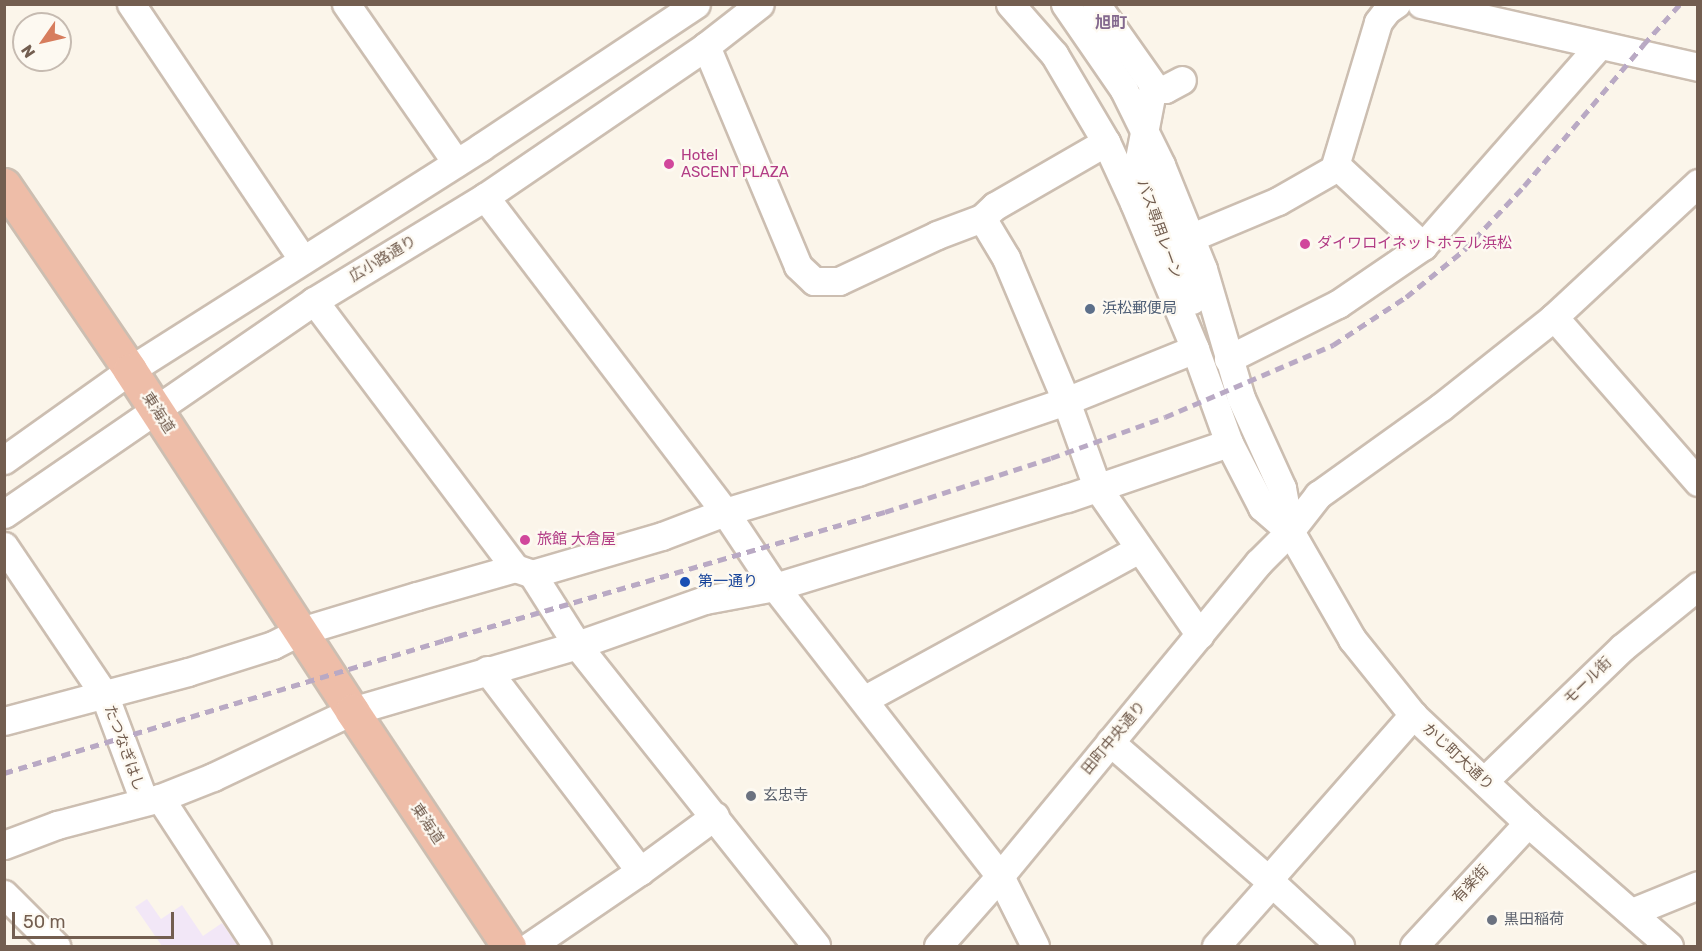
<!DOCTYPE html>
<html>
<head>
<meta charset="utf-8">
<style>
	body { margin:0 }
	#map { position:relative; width:1702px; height:951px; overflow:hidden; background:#fbf5ea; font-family:Rubik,"Noto Sans JP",sans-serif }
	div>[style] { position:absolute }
	.education>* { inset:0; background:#f2e7f7 }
	.roads { filter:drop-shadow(2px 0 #ccbeb1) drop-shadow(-2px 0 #ccbeb1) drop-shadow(0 2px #ccbeb1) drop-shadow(0 -2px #ccbeb1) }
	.minor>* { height:27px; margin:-13.5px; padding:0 13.5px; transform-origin:13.5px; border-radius:13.5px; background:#fff }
	.highway>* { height:33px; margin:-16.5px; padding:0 16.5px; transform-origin:16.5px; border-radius:16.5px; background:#eebda8 }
	.rail>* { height:4.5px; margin-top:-2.25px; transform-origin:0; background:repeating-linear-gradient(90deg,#b9a9c4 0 9px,transparent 0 15px) }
	.dots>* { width:16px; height:16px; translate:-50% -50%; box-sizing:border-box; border:3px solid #fdf9f1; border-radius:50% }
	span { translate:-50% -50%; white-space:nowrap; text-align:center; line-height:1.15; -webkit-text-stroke:4.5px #fdf9f1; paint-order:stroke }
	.hotel-label { font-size:15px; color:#b23c85 }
	.left { translate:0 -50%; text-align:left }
	.street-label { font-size:15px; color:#735e50 }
	.service-label { font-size:15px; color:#4e5e75 }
	.transit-label { font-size:15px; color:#164399 }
	.worship-label { font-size:15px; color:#5b616d }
	.neighbourhood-label { font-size:16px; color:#83688e; font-weight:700 }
	.frame { position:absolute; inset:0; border:6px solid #735e50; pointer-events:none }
	.north { position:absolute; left:12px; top:12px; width:60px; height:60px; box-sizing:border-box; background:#fdf9f1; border:2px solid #c6bbb1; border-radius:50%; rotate:236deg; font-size:16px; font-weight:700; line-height:24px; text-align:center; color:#735e50 }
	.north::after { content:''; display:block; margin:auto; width:21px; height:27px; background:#d77d5d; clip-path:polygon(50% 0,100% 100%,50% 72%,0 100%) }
	.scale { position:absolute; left:12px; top:912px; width:162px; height:27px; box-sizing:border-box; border:3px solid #735e50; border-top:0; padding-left:8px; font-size:18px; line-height:21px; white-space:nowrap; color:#735e50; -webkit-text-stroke:4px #fdf9f1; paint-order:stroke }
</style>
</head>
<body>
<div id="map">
	<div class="education">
		<i style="clip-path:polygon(147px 899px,161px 919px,182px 905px,203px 936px,222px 923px,238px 946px,162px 946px,135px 907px)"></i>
	</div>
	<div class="roads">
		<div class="minor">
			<i style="left:131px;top:4px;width:308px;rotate:56.1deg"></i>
			<i style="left:346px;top:4px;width:193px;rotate:55.2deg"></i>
			<i style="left:1010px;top:4px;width:67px;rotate:48.7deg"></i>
			<i style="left:1054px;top:54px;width:102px;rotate:59.4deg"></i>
			<i style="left:1106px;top:142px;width:67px;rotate:65.3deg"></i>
			<i style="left:1134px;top:203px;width:158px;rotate:67.3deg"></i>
			<i style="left:1195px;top:349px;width:100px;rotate:70.1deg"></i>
			<i style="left:1229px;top:443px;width:72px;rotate:62.7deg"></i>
			<i style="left:1262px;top:507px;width:37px;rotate:41deg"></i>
			<i style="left:1065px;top:4px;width:104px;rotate:55.5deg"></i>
			<i style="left:1124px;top:90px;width:84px;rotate:63.7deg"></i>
			<i style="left:1161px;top:165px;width:112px;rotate:68deg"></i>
			<i style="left:1203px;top:269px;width:134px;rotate:73.6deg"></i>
			<i style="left:1241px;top:398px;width:99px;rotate:65.5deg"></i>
			<i style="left:1282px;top:488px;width:44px;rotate:79.5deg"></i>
			<i style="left:1290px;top:531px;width:125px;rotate:60.1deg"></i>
			<i style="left:1352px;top:639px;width:97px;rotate:51.2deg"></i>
			<i style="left:1413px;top:715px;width:158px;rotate:43.2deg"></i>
			<i style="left:1528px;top:823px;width:187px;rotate:41.1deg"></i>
			<i style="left:1096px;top:4px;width:104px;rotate:54.8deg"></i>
			<i style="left:1156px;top:89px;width:9px"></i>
			<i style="left:1165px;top:89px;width:19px;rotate:-28deg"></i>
			<i style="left:1421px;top:4px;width:284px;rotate:12.8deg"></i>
			<i style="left:706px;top:46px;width:238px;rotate:67.3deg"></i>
			<i style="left:798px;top:266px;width:22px;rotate:43deg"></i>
			<i style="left:814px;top:281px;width:25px"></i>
			<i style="left:839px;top:281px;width:108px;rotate:-25.1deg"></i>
			<i style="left:937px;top:235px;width:48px;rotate:-20.7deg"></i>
			<i style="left:982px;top:218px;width:18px;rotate:-43deg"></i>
			<i style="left:995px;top:206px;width:128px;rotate:-30deg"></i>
			<i style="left:1336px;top:165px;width:119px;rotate:43deg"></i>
			<i style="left:1151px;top:184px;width:123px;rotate:70.5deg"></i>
			<i style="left:485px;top:197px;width:396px;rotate:52.7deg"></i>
			<i style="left:725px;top:512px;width:90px;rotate:56.3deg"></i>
			<i style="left:775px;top:587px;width:366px;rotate:52.1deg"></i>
			<i style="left:1000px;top:876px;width:78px;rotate:63.4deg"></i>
			<i style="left:1145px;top:200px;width:37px;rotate:-101deg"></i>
			<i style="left:1138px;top:164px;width:79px;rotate:-79.1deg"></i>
			<i style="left:982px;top:218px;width:47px;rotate:59deg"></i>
			<i style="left:1006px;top:258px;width:155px;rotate:67.2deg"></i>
			<i style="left:1066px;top:401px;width:91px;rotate:70.2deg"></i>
			<i style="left:1097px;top:487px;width:180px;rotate:55.2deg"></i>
			<i style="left:1192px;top:237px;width:93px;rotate:-22.7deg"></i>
			<i style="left:1278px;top:201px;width:64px;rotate:-29.7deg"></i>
			<i style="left:1334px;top:169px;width:153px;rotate:-73.3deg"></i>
			<i style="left:1378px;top:22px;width:15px;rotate:-53deg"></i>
			<i style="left:1387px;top:10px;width:11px;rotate:-34deg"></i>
			<i style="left:314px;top:301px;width:334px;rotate:53deg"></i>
			<i style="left:1554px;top:317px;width:219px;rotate:48.9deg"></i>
			<i style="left:1228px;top:359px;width:123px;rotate:-26.6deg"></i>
			<i style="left:1338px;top:304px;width:103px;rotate:-34.3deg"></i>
			<i style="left:1423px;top:246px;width:265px;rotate:-48.7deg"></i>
			<i style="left:4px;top:460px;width:155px;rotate:-35.5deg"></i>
			<i style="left:130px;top:370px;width:416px;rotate:-32.4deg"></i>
			<i style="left:481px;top:147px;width:258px;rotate:-33.6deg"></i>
			<i style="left:4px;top:514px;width:376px;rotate:-34.5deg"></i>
			<i style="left:314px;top:301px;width:200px;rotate:-31.3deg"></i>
			<i style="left:485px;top:197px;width:268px;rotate:-34.3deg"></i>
			<i style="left:706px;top:46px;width:68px;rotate:-37.9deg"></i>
			<i style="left:4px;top:546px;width:179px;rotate:56deg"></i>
			<i style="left:104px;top:694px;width:114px;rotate:69.5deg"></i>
			<i style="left:532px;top:574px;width:84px;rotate:57.6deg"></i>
			<i style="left:577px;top:645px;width:384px;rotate:51.5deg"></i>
			<i style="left:487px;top:670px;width:253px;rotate:52.7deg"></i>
			<i style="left:865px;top:699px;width:312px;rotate:-28.7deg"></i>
			<i style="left:4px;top:721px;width:190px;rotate:-14.9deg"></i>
			<i style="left:188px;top:672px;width:89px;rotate:-17.6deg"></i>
			<i style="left:273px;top:645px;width:31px;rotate:-27deg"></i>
			<i style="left:301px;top:631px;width:121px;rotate:-16.8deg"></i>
			<i style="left:417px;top:596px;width:102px;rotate:-15.9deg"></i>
			<i style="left:515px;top:568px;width:18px;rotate:19deg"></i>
			<i style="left:532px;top:574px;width:135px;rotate:-16.3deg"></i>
			<i style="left:662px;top:536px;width:67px;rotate:-20.9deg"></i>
			<i style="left:725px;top:512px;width:138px;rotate:-16.9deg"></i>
			<i style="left:857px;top:472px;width:221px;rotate:-18.8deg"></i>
			<i style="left:1066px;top:401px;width:139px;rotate:-22deg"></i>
			<i style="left:1110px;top:742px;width:215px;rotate:41deg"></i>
			<i style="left:1272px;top:883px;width:93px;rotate:42.8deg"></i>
			<i style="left:1484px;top:781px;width:193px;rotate:-44deg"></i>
			<i style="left:1623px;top:647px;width:97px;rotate:-39.1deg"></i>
			<i style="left:160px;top:798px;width:177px;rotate:56.8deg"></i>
			<i style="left:4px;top:845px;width:57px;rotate:-20.7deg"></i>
			<i style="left:57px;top:825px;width:106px;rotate:-14.7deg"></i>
			<i style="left:160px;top:798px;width:57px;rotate:-21.6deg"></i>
			<i style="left:213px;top:777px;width:154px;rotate:-25.4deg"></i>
			<i style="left:352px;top:711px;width:234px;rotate:-16.3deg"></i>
			<i style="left:577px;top:645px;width:136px;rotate:-19.4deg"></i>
			<i style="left:705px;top:600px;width:71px;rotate:-10.5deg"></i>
			<i style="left:775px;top:587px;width:305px;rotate:-17deg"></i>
			<i style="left:1067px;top:498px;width:171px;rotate:-18.8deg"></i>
			<i style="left:1268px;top:880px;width:220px;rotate:-48.7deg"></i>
			<i style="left:4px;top:894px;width:74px;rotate:45deg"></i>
			<i style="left:1632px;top:912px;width:71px;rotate:-22.2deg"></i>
			<i style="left:530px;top:946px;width:133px;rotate:-34.3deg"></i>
			<i style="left:640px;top:871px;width:93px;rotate:-36.3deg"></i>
			<i style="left:938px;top:946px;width:94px;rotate:-48.5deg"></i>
			<i style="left:1000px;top:876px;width:406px;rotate:-50.5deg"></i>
			<i style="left:1258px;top:563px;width:45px;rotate:-45deg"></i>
			<i style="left:1290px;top:531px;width:46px;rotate:-52.1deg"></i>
			<i style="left:1318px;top:495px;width:151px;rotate:-35.6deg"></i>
			<i style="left:1441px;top:407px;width:144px;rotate:-38.5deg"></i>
			<i style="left:1554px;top:317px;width:197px;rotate:-42.9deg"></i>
			<i style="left:1216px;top:946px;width:84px;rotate:-48.4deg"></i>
			<i style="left:1414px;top:946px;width:168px;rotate:-47.2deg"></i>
		</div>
		<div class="highway">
			<i style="left:4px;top:185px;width:224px;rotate:55.7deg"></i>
			<i style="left:130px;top:370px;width:407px;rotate:56.9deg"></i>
			<i style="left:352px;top:711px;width:283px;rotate:56.3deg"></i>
		</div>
	</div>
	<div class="rail">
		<i style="left:4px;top:773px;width:460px;rotate:-16.8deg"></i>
		<i style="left:444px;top:640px;width:459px;rotate:-16.2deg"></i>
		<i style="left:885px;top:512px;width:175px;rotate:-18deg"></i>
		<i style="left:1051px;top:458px;width:121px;rotate:-19.8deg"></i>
		<i style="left:1165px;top:417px;width:183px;rotate:-23.2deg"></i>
		<i style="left:1333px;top:345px;width:87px;rotate:-33.3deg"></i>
		<i style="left:1406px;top:297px;width:75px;rotate:-39deg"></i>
		<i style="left:1464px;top:250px;width:88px;rotate:-46.8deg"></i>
		<i style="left:1524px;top:186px;width:185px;rotate:-49.8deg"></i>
		<i style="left:1643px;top:45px;width:55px;rotate:-47.9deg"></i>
	</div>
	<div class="dots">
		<i style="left:669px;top:164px;background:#d1479c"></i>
		<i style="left:1305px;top:244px;background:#d1479c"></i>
		<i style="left:1090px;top:309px;background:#5c6f8a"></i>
		<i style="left:525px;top:540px;background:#d1479c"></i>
		<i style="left:685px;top:582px;background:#1a4fb4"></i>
		<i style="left:751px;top:796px;background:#6b7280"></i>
		<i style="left:1492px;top:920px;background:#6b7280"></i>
	</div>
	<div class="hotel-label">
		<span class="left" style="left:681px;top:164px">Hotel<br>ASCENT PLAZA</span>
		<span class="left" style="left:1317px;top:244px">ダイワロイネットホテル浜松</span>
		<span class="left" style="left:537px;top:540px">旅館 大倉屋</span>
	</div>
	<div class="street-label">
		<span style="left:1159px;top:229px;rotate:70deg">バス専用レーン</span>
		<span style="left:383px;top:259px;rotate:-31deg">広小路通り</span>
		<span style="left:158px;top:413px;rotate:57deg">東海道</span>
		<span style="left:1588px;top:681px;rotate:-44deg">モール街</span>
		<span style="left:1114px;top:738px;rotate:-50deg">田町中央通り</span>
		<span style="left:124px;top:748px;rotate:70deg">たつなぎはし</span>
		<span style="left:1458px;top:757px;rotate:43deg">かじ町大通り</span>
		<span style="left:427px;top:824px;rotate:56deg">東海道</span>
		<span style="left:1471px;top:884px;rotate:-47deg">有楽街</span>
	</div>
	<div class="service-label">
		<span class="left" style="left:1102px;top:309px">浜松郵便局</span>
	</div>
	<div class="transit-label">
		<span class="left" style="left:698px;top:582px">第一通り</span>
	</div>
	<div class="worship-label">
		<span class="left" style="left:763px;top:796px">玄忠寺</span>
		<span class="left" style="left:1504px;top:920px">黒田稲荷</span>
	</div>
	<div class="neighbourhood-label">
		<span style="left:1111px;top:23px">旭町</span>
	</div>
	<div class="frame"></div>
	<div class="north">N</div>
	<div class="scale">50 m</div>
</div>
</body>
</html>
